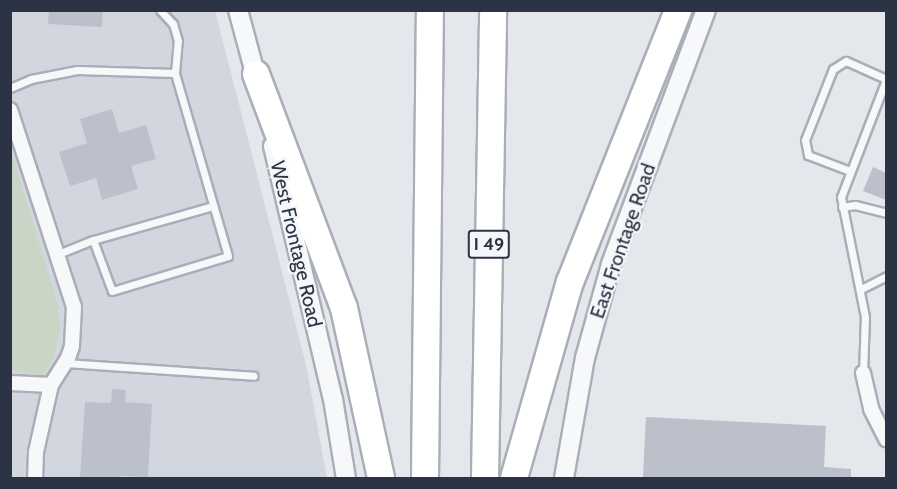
<!DOCTYPE html>
<html>
<head>
<meta charset="utf-8">
<style>
	body { margin:0 }
	#map { position:relative; width:897px; height:489px; overflow:hidden; background:#e4e7ec; font-family:Cabin,sans-serif }
	div>[style] { position:absolute }
	.built>* { inset:0; background:#d2d6de }
	.green>* { inset:0; background:#c9d6c5 }
	.building>* { inset:0; background:#bbc0ca }
	.roads { filter:drop-shadow(2px 0 #a9aeb7) drop-shadow(-2px 0 #a9aeb7) drop-shadow(0 2px #a9aeb7) drop-shadow(0 -2px #a9aeb7) }
	.service>* { height:7px; margin:-3.5px; padding:0 3.5px; transform-origin:3.5px; border-radius:3.5px; background:#f7f8fa }
	.minor>* { height:14px; margin:-7px; padding:0 7px; transform-origin:7px; border-radius:7px; background:#f7f8fa }
	.tertiary>* { height:18px; margin:-9px; padding:0 9px; transform-origin:9px; border-radius:9px; background:#f7f8fa }
	.motorway>* { height:26px; margin:-13px; padding:0 13px; transform-origin:13px; border-radius:13px; background:#fff }
	span { translate:-50% -50%; white-space:nowrap; text-align:center; line-height:1.15; -webkit-text-stroke:4.5px #f4f6f9; paint-order:stroke }
	.shield-label span { padding:2px 4px; background:#f4f6f9; border:2px solid; border-radius:4px; -webkit-text-stroke-width:0 }
	.shield-label { font-size:18px; color:#2b3445; font-weight:700 }
	.street-label { font-size:20px; color:#2b3445 }
	.frame { position:absolute; inset:0; border:12px solid #2b3445; pointer-events:none }
</style>
</head>
<body>
<div id="map">
	<div class="built">
		<i style="clip-path:polygon(10px 11px,215px 11px,306px 365px,327px 478px,11px 478px)"></i>
	</div>
	<div class="green">
		<i style="clip-path:polygon(11px 151px,58px 305px,60px 330px,53px 358px,42px 377px,11px 369px)"></i>
	</div>
	<div class="building">
		<i style="clip-path:polygon(49px 10px,103px 10px,102px 27px,48px 24px)"></i>
		<i style="clip-path:polygon(112px 109px,119px 133px,146px 125px,156px 159px,131px 166px,138px 189px,102px 200px,96px 178px,70px 186px,59px 152px,87px 143px,80px 119px)"></i>
		<i style="clip-path:polygon(873px 167px,886px 173px,886px 200px,863px 191px)"></i>
		<i style="clip-path:polygon(112px 389px,126px 390px,125px 402px,152px 404px,148px 477px,119px 476px,119px 478px,80px 478px,85px 402px,111px 403px)"></i>
		<i style="clip-path:polygon(646px 417px,826px 426px,824px 467px,851px 469px,851px 478px,643px 478px)"></i>
	</div>
	<div class="roads">
		<div class="service">
			<i style="left:10px;top:88px;width:23px;rotate:-23deg"></i>
			<i style="left:31px;top:79px;width:47px;rotate:-11.1deg"></i>
			<i style="left:77px;top:70px;width:98px;rotate:1.8deg"></i>
			<i style="left:850px;top:171px;width:45px;rotate:-159.1deg"></i>
			<i style="left:808px;top:155px;width:15px;rotate:-101deg"></i>
			<i style="left:805px;top:140px;width:76px;rotate:-68.5deg"></i>
			<i style="left:833px;top:69px;width:15px;rotate:-32deg"></i>
			<i style="left:846px;top:61px;width:44px;rotate:24.2deg"></i>
			<i style="left:842px;top:207px;width:13px;rotate:-9deg"></i>
			<i style="left:855px;top:205px;width:32px;rotate:14deg"></i>
			<i style="left:93px;top:240px;width:125px;rotate:-15.8deg"></i>
			<i style="left:58px;top:254px;width:38px;rotate:-22deg"></i>
			<i style="left:93px;top:240px;width:54px;rotate:69.6deg"></i>
			<i style="left:112px;top:291px;width:121px;rotate:-16.8deg"></i>
			<i style="left:228px;top:256px;width:191px;rotate:-106.2deg"></i>
			<i style="left:175px;top:73px;width:32px;rotate:-85deg"></i>
			<i style="left:178px;top:41px;width:18px;rotate:-106deg"></i>
			<i style="left:173px;top:24px;width:19px;rotate:-133deg"></i>
			<i style="left:861px;top:289px;width:28px;rotate:-27deg"></i>
			<i style="left:65px;top:363px;width:189px;rotate:3.9deg"></i>
			<i style="left:863px;top:373px;width:56px;rotate:-88deg"></i>
			<i style="left:865px;top:317px;width:122px;rotate:-101.3deg"></i>
			<i style="left:841px;top:197px;width:125px;rotate:-69deg"></i>
		</div>
		<div class="minor">
			<i style="left:10px;top:110px;width:207px;rotate:72deg"></i>
			<i style="left:74px;top:307px;width:39px;rotate:93deg"></i>
			<i style="left:72px;top:346px;width:13px;rotate:108deg"></i>
			<i style="left:68px;top:358px;width:32px;rotate:122deg"></i>
			<i style="left:51px;top:385px;width:69px;rotate:102.6deg"></i>
			<i style="left:36px;top:452px;width:26px;rotate:92deg"></i>
			<i style="left:863px;top:373px;width:37px;rotate:77deg"></i>
			<i style="left:871px;top:409px;width:34px;rotate:63deg"></i>
			<i style="left:10px;top:383px;width:41px;rotate:2.8deg"></i>
		</div>
		<div class="tertiary">
			<i style="left:238px;top:10px;width:77px;rotate:74.9deg"></i>
			<i style="left:273px;top:146px;width:260px;rotate:76.7deg"></i>
			<i style="left:333px;top:399px;width:80px;rotate:80.7deg"></i>
			<i style="left:564px;top:478px;width:122px;rotate:-80.1deg"></i>
			<i style="left:585px;top:358px;width:98px;rotate:-74.5deg"></i>
			<i style="left:611px;top:264px;width:271px;rotate:-69.5deg"></i>
		</div>
		<div class="motorway">
			<i style="left:256px;top:74px;width:250px;rotate:69.4deg"></i>
			<i style="left:344px;top:308px;width:174px;rotate:77.7deg"></i>
			<i style="left:425px;top:478px;width:468px;rotate:-89.4deg"></i>
			<i style="left:485px;top:478px;width:468px;rotate:-89deg"></i>
			<i style="left:514px;top:478px;width:204px;rotate:-74.1deg"></i>
			<i style="left:570px;top:282px;width:293px;rotate:-68.3deg"></i>
		</div>
	</div>
	<div class="shield-label">
		<span style="left:489px;top:244px">I 49</span>
	</div>
	<div class="street-label">
		<span style="left:623px;top:241px;rotate:-71deg">East Frontage Road</span>
		<span style="left:296px;top:244px;rotate:77deg">West Frontage Road</span>
	</div>
	<div class="frame"></div>
</div>
</body>
</html>
